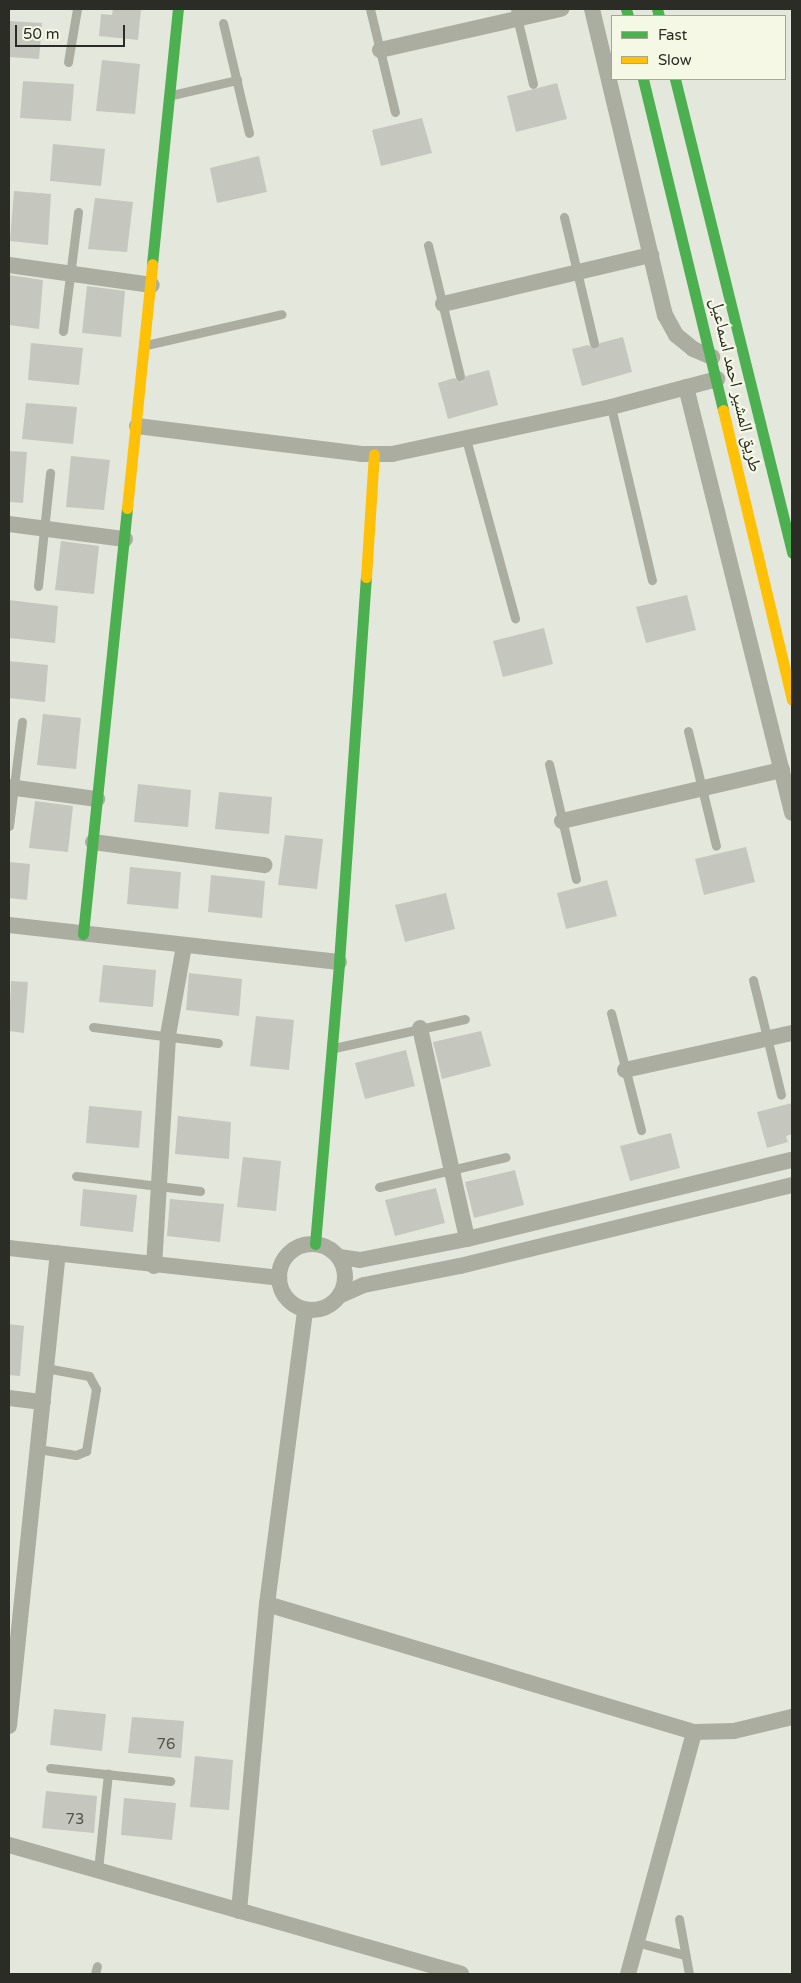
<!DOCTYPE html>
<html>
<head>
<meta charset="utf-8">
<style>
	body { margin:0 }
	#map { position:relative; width:801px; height:1983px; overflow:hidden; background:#e4e7dc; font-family:"Varela Round","Noto Naskh Arabic",sans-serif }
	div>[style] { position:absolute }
	.building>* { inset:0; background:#c5c7bf }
	.lane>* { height:9px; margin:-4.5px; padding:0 4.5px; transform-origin:4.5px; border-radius:4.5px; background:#abada1 }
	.street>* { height:16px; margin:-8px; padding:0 8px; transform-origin:8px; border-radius:8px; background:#abada1 }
	.street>.ring { margin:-8px; padding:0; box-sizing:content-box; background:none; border:16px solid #abada1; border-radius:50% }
	.fast>* { height:11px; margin:-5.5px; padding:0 5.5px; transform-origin:5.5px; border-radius:5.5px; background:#4caf50 }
	.slow>* { height:11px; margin:-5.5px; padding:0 5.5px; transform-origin:5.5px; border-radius:5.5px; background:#ffc107 }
	span { translate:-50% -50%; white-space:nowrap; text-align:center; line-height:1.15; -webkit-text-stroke:4.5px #f4f8e5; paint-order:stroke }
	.number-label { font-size:15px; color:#52534c }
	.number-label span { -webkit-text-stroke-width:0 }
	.street-label { font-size:18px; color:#2b2c25 }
	.frame { position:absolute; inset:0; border:10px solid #2b2c25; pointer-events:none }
	.legend { position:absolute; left:611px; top:15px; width:175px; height:65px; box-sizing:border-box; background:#f4f8e5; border:1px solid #a4a698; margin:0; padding:6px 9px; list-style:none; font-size:15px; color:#2b2c25 }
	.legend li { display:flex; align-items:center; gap:10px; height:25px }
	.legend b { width:25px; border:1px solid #a4a698 }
	.scale { position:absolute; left:15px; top:25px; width:110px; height:22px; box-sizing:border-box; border:2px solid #2b2c25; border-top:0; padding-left:6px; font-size:15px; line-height:18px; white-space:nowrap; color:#2b2c25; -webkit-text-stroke:4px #f4f8e5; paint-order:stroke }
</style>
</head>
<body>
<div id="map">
	<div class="building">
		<i style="clip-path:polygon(113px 9px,141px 9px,138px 40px,99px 36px,101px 14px,112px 15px)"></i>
		<i style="clip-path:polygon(9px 21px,42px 23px,39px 59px,9px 57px)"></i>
		<i style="clip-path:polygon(102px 60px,140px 64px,135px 114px,96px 111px)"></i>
		<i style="clip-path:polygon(23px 81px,74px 84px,71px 121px,20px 118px)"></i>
		<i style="clip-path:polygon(557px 83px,567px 119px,516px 132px,507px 96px)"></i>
		<i style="clip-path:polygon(422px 118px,432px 153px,381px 166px,372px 130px)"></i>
		<i style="clip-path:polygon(53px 144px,105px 149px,101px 186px,50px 181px)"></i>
		<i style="clip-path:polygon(259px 156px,267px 192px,217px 203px,210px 168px)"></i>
		<i style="clip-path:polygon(14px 191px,51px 194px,48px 245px,10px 241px)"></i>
		<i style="clip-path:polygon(95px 198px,133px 202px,127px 252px,88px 249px)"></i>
		<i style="clip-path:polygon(9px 275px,43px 280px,39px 329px,9px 325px)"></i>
		<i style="clip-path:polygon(87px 286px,125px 291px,121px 337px,82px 333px)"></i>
		<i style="clip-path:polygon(623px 337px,632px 372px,582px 386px,572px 349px,588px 345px,596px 349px,600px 343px)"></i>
		<i style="clip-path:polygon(31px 343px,83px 348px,79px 385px,28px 380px)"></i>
		<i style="clip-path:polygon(489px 370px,498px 405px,448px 419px,438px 383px,454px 378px,462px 382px,466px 376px)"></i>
		<i style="clip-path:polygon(26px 403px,77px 407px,73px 444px,22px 439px)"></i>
		<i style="clip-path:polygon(10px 451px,27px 452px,23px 503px,9px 502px)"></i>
		<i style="clip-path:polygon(71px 456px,110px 460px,104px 510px,66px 507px)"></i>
		<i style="clip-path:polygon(61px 541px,99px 546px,94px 594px,55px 590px)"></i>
		<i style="clip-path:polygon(687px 595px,696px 630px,646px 643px,636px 607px)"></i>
		<i style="clip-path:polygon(9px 600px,58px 606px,55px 643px,9px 638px)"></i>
		<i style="clip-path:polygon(544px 628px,553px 664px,503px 677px,493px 641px)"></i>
		<i style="clip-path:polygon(9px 661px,48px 665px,45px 702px,9px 698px)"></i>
		<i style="clip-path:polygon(43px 714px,81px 718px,76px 769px,37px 765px)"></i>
		<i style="clip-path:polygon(138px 784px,191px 790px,188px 827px,134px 822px)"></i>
		<i style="clip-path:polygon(219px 792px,272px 797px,269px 834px,215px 829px)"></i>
		<i style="clip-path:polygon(35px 801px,73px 806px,68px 852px,29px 848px)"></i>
		<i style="clip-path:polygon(285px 835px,323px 839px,317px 889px,278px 885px)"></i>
		<i style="clip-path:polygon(746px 847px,755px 882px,704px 895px,695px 859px)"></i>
		<i style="clip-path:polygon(9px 862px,30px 864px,27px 900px,9px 898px)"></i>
		<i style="clip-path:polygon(130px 867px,181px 872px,178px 909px,127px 904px)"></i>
		<i style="clip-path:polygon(211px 875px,265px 881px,262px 918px,208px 912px)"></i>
		<i style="clip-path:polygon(607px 880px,617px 916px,566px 929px,557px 893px)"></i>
		<i style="clip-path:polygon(446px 893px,455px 929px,405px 942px,395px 905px)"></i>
		<i style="clip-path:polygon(103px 965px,156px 970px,153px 1007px,99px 1002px)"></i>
		<i style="clip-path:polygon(189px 973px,242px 979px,239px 1016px,186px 1010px)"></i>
		<i style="clip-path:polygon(11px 981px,28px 982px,24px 1033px,9px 1031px)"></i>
		<i style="clip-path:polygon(256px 1016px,294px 1020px,289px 1070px,250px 1066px)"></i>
		<i style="clip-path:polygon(481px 1031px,491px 1066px,442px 1079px,433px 1042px)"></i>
		<i style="clip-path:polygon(406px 1050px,415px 1086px,365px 1099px,355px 1063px)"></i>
		<i style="clip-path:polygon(792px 1103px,792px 1134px,786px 1136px,788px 1142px,767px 1148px,757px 1112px)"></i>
		<i style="clip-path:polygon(89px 1106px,142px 1111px,139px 1148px,86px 1143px)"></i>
		<i style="clip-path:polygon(178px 1116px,231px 1122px,229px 1159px,175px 1154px)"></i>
		<i style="clip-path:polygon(671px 1133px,680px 1168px,630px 1181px,620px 1146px)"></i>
		<i style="clip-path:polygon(243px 1157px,281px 1161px,276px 1211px,237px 1207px)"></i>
		<i style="clip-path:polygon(515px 1170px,524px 1205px,474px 1218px,465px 1182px)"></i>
		<i style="clip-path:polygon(436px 1188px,445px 1223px,395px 1236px,385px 1200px)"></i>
		<i style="clip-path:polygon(83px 1189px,137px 1195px,133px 1232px,80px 1226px)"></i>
		<i style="clip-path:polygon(170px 1199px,224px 1204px,220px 1242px,167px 1236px)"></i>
		<i style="clip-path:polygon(9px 1324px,24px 1326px,20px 1376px,9px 1375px)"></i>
		<i style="clip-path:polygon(54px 1709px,106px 1714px,102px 1751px,50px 1745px)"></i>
		<i style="clip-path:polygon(132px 1717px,184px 1721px,181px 1758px,128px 1753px)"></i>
		<i style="clip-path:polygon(195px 1756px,233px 1760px,229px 1810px,190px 1807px)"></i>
		<i style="clip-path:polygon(46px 1791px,97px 1796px,94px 1833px,42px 1828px)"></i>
		<i style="clip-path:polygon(124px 1798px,176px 1803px,172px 1840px,121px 1835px)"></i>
	</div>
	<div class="lane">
		<i style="left:370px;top:9px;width:106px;rotate:76.4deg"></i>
		<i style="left:515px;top:9px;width:77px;rotate:76.5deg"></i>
		<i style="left:223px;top:23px;width:113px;rotate:76.7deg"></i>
		<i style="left:68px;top:62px;width:54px;rotate:-80.4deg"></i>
		<i style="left:172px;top:95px;width:67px;rotate:-13deg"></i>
		<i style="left:564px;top:217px;width:130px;rotate:76.6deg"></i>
		<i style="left:428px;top:245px;width:135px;rotate:76.3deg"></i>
		<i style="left:63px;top:331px;width:120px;rotate:-82.8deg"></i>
		<i style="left:146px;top:345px;width:139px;rotate:-12.8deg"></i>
		<i style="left:611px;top:407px;width:178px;rotate:76.7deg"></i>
		<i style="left:466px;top:439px;width:186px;rotate:74.7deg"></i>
		<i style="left:38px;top:586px;width:114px;rotate:-83.9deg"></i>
		<i style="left:688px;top:731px;width:118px;rotate:76.3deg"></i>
		<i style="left:549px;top:764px;width:118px;rotate:76.8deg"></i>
		<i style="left:9px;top:826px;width:105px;rotate:-82.9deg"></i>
		<i style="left:753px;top:980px;width:118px;rotate:76.3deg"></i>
		<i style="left:611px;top:1013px;width:121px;rotate:75.6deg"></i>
		<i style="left:93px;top:1027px;width:126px;rotate:7.3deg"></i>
		<i style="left:334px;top:1048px;width:134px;rotate:-12.5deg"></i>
		<i style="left:76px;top:1176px;width:125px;rotate:6.9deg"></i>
		<i style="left:379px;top:1187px;width:130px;rotate:-13.3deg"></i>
		<i style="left:38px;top:1449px;width:38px;rotate:9deg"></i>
		<i style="left:76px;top:1455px;width:11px;rotate:-22deg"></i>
		<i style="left:86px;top:1451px;width:63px;rotate:-80.8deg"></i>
		<i style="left:96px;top:1389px;width:15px;rotate:-118deg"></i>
		<i style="left:89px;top:1376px;width:44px;rotate:-169.5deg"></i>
		<i style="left:50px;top:1768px;width:121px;rotate:6.2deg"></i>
		<i style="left:98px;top:1870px;width:97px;rotate:-84.1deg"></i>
		<i style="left:679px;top:1919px;width:56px;rotate:79.7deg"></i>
		<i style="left:636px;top:1942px;width:51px;rotate:14.9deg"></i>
		<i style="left:95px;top:1974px;width:8px;rotate:-76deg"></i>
	</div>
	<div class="street">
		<i style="left:592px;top:9px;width:315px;rotate:76.6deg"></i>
		<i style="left:665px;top:315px;width:23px;rotate:61deg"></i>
		<i style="left:676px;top:335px;width:22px;rotate:39deg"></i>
		<i style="left:693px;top:349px;width:21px;rotate:23deg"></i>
		<i style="left:380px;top:50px;width:186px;rotate:-12.8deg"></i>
		<i style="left:9px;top:265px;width:144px;rotate:8deg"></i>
		<i style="left:443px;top:304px;width:214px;rotate:-13.3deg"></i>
		<i style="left:686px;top:387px;width:439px;rotate:76deg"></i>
		<i style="left:137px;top:426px;width:226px;rotate:7.1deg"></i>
		<i style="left:361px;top:454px;width:31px"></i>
		<i style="left:392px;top:454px;width:224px;rotate:-12.1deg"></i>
		<i style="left:611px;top:407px;width:110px;rotate:-14.8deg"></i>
		<i style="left:9px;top:524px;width:117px;rotate:7.4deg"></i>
		<i style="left:9px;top:787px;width:89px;rotate:7.8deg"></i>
		<i style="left:562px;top:821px;width:226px;rotate:-13.1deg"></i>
		<i style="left:93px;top:842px;width:173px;rotate:7.7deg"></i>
		<i style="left:9px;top:925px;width:332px;rotate:6.4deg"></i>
		<i style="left:420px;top:1028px;width:216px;rotate:77.4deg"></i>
		<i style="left:625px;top:1070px;width:171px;rotate:-12.5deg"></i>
		<i class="ring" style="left:279px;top:1244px;width:50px;height:50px"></i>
		<i style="left:9px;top:1248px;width:272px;rotate:6.3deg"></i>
		<i style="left:339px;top:1257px;width:21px;rotate:8deg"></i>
		<i style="left:360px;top:1260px;width:109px;rotate:-11.1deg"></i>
		<i style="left:467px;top:1239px;width:334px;rotate:-13.7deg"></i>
		<i style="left:154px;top:1266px;width:231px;rotate:-86.5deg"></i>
		<i style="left:168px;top:1035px;width:90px;rotate:-79.8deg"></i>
		<i style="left:339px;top:1296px;width:27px;rotate:-24deg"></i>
		<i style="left:364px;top:1285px;width:98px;rotate:-11.2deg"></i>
		<i style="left:460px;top:1266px;width:342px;rotate:-13.7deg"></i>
		<i style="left:9px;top:1398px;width:34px;rotate:7deg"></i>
		<i style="left:267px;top:1604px;width:446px;rotate:16.7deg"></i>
		<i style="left:694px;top:1732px;width:40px;rotate:-1.4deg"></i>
		<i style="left:734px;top:1731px;width:60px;rotate:-13.6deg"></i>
		<i style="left:9px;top:1726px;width:475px;rotate:-84.1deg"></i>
		<i style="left:9px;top:1845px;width:470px;rotate:15.9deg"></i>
		<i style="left:239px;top:1911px;width:308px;rotate:-84.8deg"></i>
		<i style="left:267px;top:1604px;width:296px;rotate:-82.6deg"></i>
		<i style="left:628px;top:1974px;width:251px;rotate:-74.7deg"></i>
	</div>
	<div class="fast">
		<i style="left:626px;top:9px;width:7px;rotate:74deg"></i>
		<i style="left:657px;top:9px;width:7px;rotate:74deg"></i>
		<i style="left:643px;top:79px;width:341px;rotate:76.4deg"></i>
		<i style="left:675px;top:79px;width:488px;rotate:76.1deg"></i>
		<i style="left:152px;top:264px;width:256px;rotate:-84.2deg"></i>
		<i style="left:83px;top:934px;width:428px;rotate:-84.1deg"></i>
		<i style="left:315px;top:1244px;width:283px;rotate:-85.1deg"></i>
		<i style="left:339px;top:962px;width:386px;rotate:-86deg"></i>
	</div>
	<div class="slow">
		<i style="left:723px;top:410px;width:298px;rotate:76.6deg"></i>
		<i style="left:127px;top:508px;width:245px;rotate:-84.1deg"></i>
		<i style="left:366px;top:577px;width:123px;rotate:-86.3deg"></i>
	</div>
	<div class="number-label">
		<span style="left:166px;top:1745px">76</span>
		<span style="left:75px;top:1820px">73</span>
	</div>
	<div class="street-label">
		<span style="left:736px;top:385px;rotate:77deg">طريق المشير احمد اسماعيل</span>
	</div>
	<div class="frame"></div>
	<ul class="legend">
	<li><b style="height:6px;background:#4caf50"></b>Fast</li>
	<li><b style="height:6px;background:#ffc107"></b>Slow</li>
	</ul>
	<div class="scale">50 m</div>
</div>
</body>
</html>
